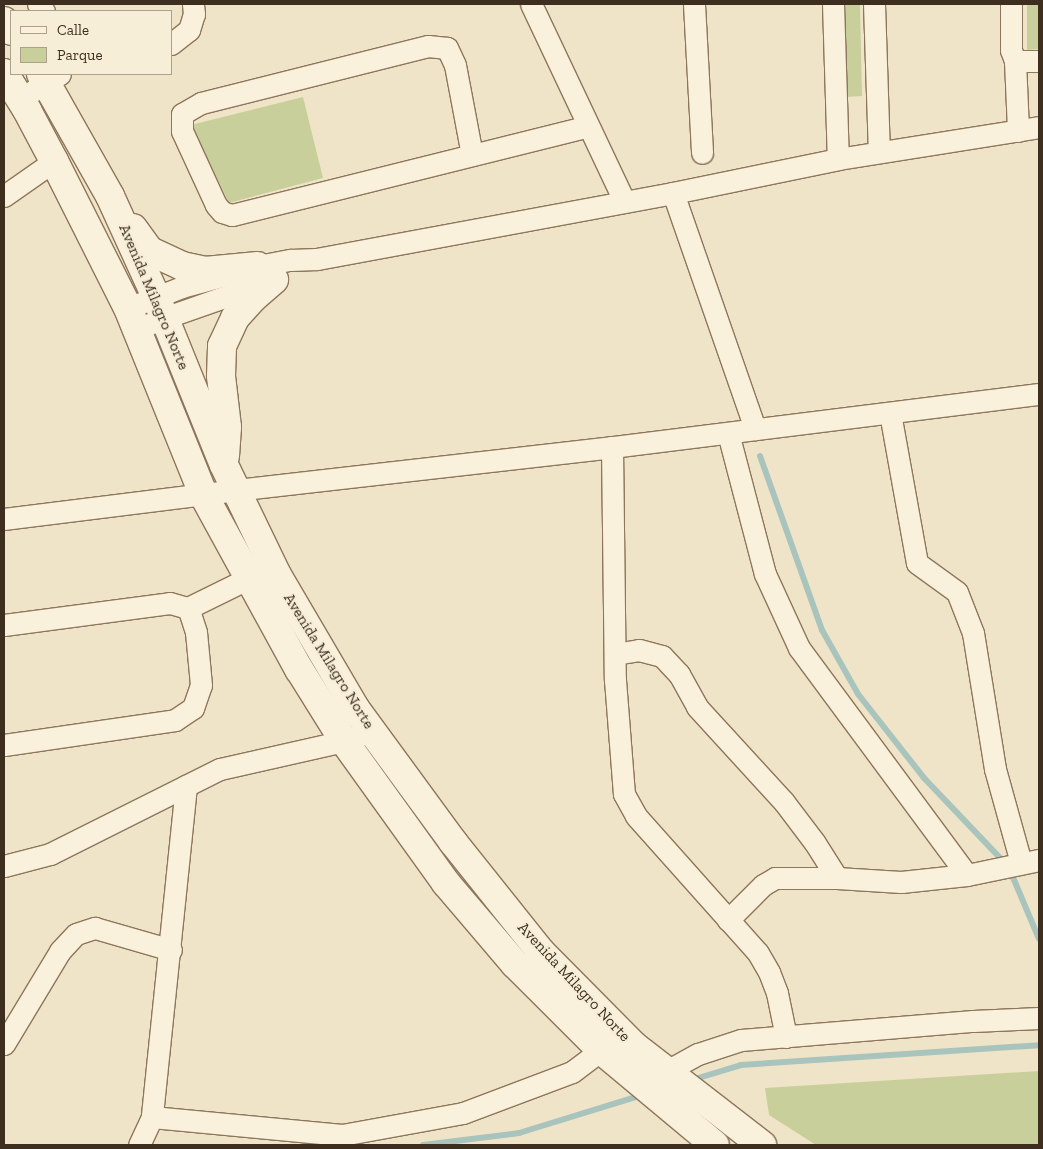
<!DOCTYPE html>
<html>
<head>
<meta charset="utf-8">
<style>
	body { margin:0 }
	#map { position:relative; width:1043px; height:1149px; overflow:hidden; background:#f0e4c8; font-family:"Zilla Slab",serif }
	div>[style] { position:absolute }
	.green>* { inset:0; background:#c9cf9b }
	.stream>* { height:6px; margin:-3px; padding:0 3px; transform-origin:3px; border-radius:3px; background:#a9c4bc }
	.roads { filter:drop-shadow(1px 0 #8d765c) drop-shadow(-1px 0 #8d765c) drop-shadow(0 1px #8d765c) drop-shadow(0 -1px #8d765c) }
	.minor>* { height:21px; margin:-10.5px; padding:0 10.5px; transform-origin:10.5px; border-radius:10.5px; background:#faf1dc }
	.secondary>* { height:28px; margin:-14px; padding:0 14px; transform-origin:14px; border-radius:14px; background:#faf1dc }
	span { translate:-50% -50%; white-space:nowrap; text-align:center; line-height:1.15; -webkit-text-stroke:4.5px #f7eed8; paint-order:stroke }
	.street-label { font-size:16px; color:#3d2e20 }
	.frame { position:absolute; inset:0; border:5px solid #3d2e20; pointer-events:none }
	.legend { position:absolute; left:10px; top:10px; width:162px; height:65px; box-sizing:border-box; background:#f7eed8; border:1px solid #ada18e; margin:0; padding:6px 9px; list-style:none; font-size:15px; color:#3d2e20 }
	.legend li { display:flex; align-items:center; gap:10px; height:25px }
	.legend b { width:25px; border:1px solid #ada18e }
</style>
</head>
<body>
<div id="map">
	<div class="green">
		<i style="clip-path:polygon(841px 4px,860px 4px,862px 96px,845px 97px)"></i>
		<i style="clip-path:polygon(1027px 4px,1039px 4px,1039px 49px,1027px 50px)"></i>
		<i style="clip-path:polygon(303px 97px,323px 178px,229px 203px,191px 125px)"></i>
		<i style="clip-path:polygon(1039px 1071px,1039px 1145px,816px 1145px,769px 1115px,765px 1088px)"></i>
	</div>
	<div class="stream">
		<i style="left:760px;top:456px;width:185px;rotate:70.4deg"></i>
		<i style="left:822px;top:630px;width:73px;rotate:60.6deg"></i>
		<i style="left:858px;top:694px;width:107px;rotate:51.8deg"></i>
		<i style="left:924px;top:778px;width:113px;rotate:46.4deg"></i>
		<i style="left:1012px;top:875px;width:69px;rotate:67.1deg"></i>
		<i style="left:695px;top:1079px;width:48px;rotate:-16.9deg"></i>
		<i style="left:741px;top:1065px;width:299px;rotate:-3.8deg"></i>
		<i style="left:423px;top:1145px;width:97px;rotate:-7.1deg"></i>
		<i style="left:519px;top:1133px;width:126px;rotate:-17.1deg"></i>
	</div>
	<div class="roads">
		<div class="minor">
			<i style="left:38px;top:4px;width:9px;rotate:49deg"></i>
			<i style="left:531px;top:4px;width:218px;rotate:64.7deg"></i>
			<i style="left:694px;top:4px;width:149px;rotate:86.9deg"></i>
			<i style="left:833px;top:4px;width:155px;rotate:88.2deg"></i>
			<i style="left:874px;top:4px;width:148px;rotate:88.1deg"></i>
			<i style="left:1011px;top:4px;width:46px;rotate:90deg"></i>
			<i style="left:1011px;top:50px;width:12px;rotate:70deg"></i>
			<i style="left:1015px;top:61px;width:70px;rotate:87.5deg"></i>
			<i style="left:171px;top:44px;width:23px;rotate:-38deg"></i>
			<i style="left:189px;top:30px;width:17px;rotate:-73deg"></i>
			<i style="left:194px;top:14px;width:10px;rotate:-96deg"></i>
			<i style="left:1015px;top:61px;width:24px"></i>
			<i style="left:20px;top:99px;width:47px;rotate:-32deg"></i>
			<i style="left:472px;top:155px;width:92px;rotate:-100.7deg"></i>
			<i style="left:455px;top:65px;width:19px;rotate:-115deg"></i>
			<i style="left:447px;top:48px;width:19px;rotate:-174deg"></i>
			<i style="left:428px;top:46px;width:234px;rotate:165.9deg"></i>
			<i style="left:201px;top:103px;width:22px;rotate:150deg"></i>
			<i style="left:182px;top:114px;width:17px;rotate:90deg"></i>
			<i style="left:182px;top:131px;width:81px;rotate:65.3deg"></i>
			<i style="left:216px;top:205px;width:9px;rotate:49deg"></i>
			<i style="left:222px;top:212px;width:10px;rotate:17deg"></i>
			<i style="left:232px;top:215px;width:367px;rotate:-14deg"></i>
			<i style="left:673px;top:193px;width:250px;rotate:70.8deg"></i>
			<i style="left:4px;top:196px;width:61px;rotate:-35deg"></i>
			<i style="left:128px;top:308px;width:58px;rotate:-21.3deg"></i>
			<i style="left:182px;top:287px;width:79px;rotate:-15.4deg"></i>
			<i style="left:258px;top:266px;width:33px;rotate:-11deg"></i>
			<i style="left:290px;top:260px;width:27px;rotate:-2deg"></i>
			<i style="left:317px;top:259px;width:362px;rotate:-10.5deg"></i>
			<i style="left:673px;top:193px;width:168px;rotate:-11.6deg"></i>
			<i style="left:838px;top:159px;width:204px;rotate:-9deg"></i>
			<i style="left:137px;top:329px;width:29px;rotate:-22deg"></i>
			<i style="left:164px;top:318px;width:109px;rotate:-19.3deg"></i>
			<i style="left:890px;top:413px;width:152px;rotate:79.8deg"></i>
			<i style="left:917px;top:563px;width:49px;rotate:35.9deg"></i>
			<i style="left:957px;top:592px;width:44px;rotate:68.7deg"></i>
			<i style="left:973px;top:633px;width:138px;rotate:80.8deg"></i>
			<i style="left:995px;top:769px;width:98px;rotate:74.5deg"></i>
			<i style="left:728px;top:433px;width:146px;rotate:75.3deg"></i>
			<i style="left:765px;top:574px;width:81px;rotate:65.3deg"></i>
			<i style="left:799px;top:648px;width:282px;rotate:53.5deg"></i>
			<i style="left:612px;top:447px;width:233px;rotate:89.3deg"></i>
			<i style="left:615px;top:680px;width:114px;rotate:85.5deg"></i>
			<i style="left:624px;top:794px;width:25px;rotate:61deg"></i>
			<i style="left:636px;top:816px;width:183px;rotate:48.3deg"></i>
			<i style="left:758px;top:953px;width:22px;rotate:60deg"></i>
			<i style="left:769px;top:972px;width:22px;rotate:69deg"></i>
			<i style="left:777px;top:993px;width:45px;rotate:78.4deg"></i>
			<i style="left:4px;top:519px;width:234px;rotate:-7.1deg"></i>
			<i style="left:236px;top:490px;width:378px;rotate:-6.5deg"></i>
			<i style="left:612px;top:447px;width:430px;rotate:-7.1deg"></i>
			<i style="left:4px;top:625px;width:167px;rotate:-7.5deg"></i>
			<i style="left:170px;top:603px;width:19px;rotate:16deg"></i>
			<i style="left:188px;top:608px;width:68px;rotate:-26.2deg"></i>
			<i style="left:615px;top:654px;width:24px;rotate:-9deg"></i>
			<i style="left:639px;top:650px;width:24px;rotate:15deg"></i>
			<i style="left:662px;top:656px;width:25px;rotate:47deg"></i>
			<i style="left:679px;top:674px;width:38px;rotate:61deg"></i>
			<i style="left:697px;top:707px;width:129px;rotate:47.5deg"></i>
			<i style="left:784px;top:802px;width:51px;rotate:52.9deg"></i>
			<i style="left:815px;top:843px;width:41px;rotate:57.8deg"></i>
			<i style="left:4px;top:745px;width:173px;rotate:-8.3deg"></i>
			<i style="left:175px;top:720px;width:22px;rotate:-34deg"></i>
			<i style="left:193px;top:708px;width:24px;rotate:-71deg"></i>
			<i style="left:201px;top:685px;width:53px;rotate:-95.4deg"></i>
			<i style="left:196px;top:632px;width:25px;rotate:-108deg"></i>
			<i style="left:186px;top:786px;width:333px;rotate:95.9deg"></i>
			<i style="left:152px;top:1117px;width:191px;rotate:5.4deg"></i>
			<i style="left:342px;top:1135px;width:123px;rotate:-10.3deg"></i>
			<i style="left:463px;top:1113px;width:116px;rotate:-20.6deg"></i>
			<i style="left:572px;top:1072px;width:36px;rotate:-37deg"></i>
			<i style="left:4px;top:866px;width:48px;rotate:-14.6deg"></i>
			<i style="left:50px;top:854px;width:190px;rotate:-26.6deg"></i>
			<i style="left:220px;top:769px;width:127px;rotate:-12.7deg"></i>
			<i style="left:344px;top:741px;width:30px;rotate:-20deg"></i>
			<i style="left:728px;top:920px;width:49px;rotate:-45deg"></i>
			<i style="left:763px;top:885px;width:14px;rotate:-30deg"></i>
			<i style="left:775px;top:878px;width:62px"></i>
			<i style="left:837px;top:878px;width:64px;rotate:3.6deg"></i>
			<i style="left:901px;top:882px;width:66px;rotate:-6.1deg"></i>
			<i style="left:967px;top:875px;width:74px;rotate:-11.8deg"></i>
			<i style="left:4px;top:1044px;width:109px;rotate:-58.9deg"></i>
			<i style="left:60px;top:951px;width:23px;rotate:-47deg"></i>
			<i style="left:76px;top:934px;width:20px;rotate:-18deg"></i>
			<i style="left:95px;top:928px;width:79px;rotate:16.1deg"></i>
			<i style="left:667px;top:1071px;width:35px;rotate:-29deg"></i>
			<i style="left:698px;top:1054px;width:45px;rotate:-18deg"></i>
			<i style="left:741px;top:1040px;width:233px;rotate:-4.7deg"></i>
			<i style="left:973px;top:1021px;width:66px;rotate:-2.6deg"></i>
			<i style="left:139px;top:1145px;width:31px;rotate:-65deg"></i>
		</div>
		<div class="secondary">
			<i style="left:4px;top:21px;width:12px;rotate:55deg"></i>
			<i style="left:4px;top:73px;width:44px;rotate:58.1deg"></i>
			<i style="left:27px;top:110px;width:58px;rotate:62.1deg"></i>
			<i style="left:54px;top:161px;width:165px;rotate:63.3deg"></i>
			<i style="left:128px;top:308px;width:201px;rotate:68deg"></i>
			<i style="left:203px;top:494px;width:200px;rotate:61.3deg"></i>
			<i style="left:299px;top:669px;width:85px;rotate:58deg"></i>
			<i style="left:344px;top:741px;width:175px;rotate:54.3deg"></i>
			<i style="left:446px;top:883px;width:106px;rotate:49.6deg"></i>
			<i style="left:515px;top:964px;width:122px;rotate:45deg"></i>
			<i style="left:601px;top:1050px;width:148px;rotate:39.8deg"></i>
			<i style="left:41px;top:74px;width:140px;rotate:60.5deg"></i>
			<i style="left:110px;top:196px;width:111px;rotate:65.5deg"></i>
			<i style="left:156px;top:297px;width:181px;rotate:68deg"></i>
			<i style="left:224px;top:465px;width:122px;rotate:64.3deg"></i>
			<i style="left:277px;top:575px;width:154px;rotate:59.6deg"></i>
			<i style="left:355px;top:708px;width:166px;rotate:53.8deg"></i>
			<i style="left:453px;top:842px;width:139px;rotate:51.4deg"></i>
			<i style="left:540px;top:951px;width:134px;rotate:45.3deg"></i>
			<i style="left:634px;top:1046px;width:162px;rotate:37.7deg"></i>
			<i style="left:133px;top:228px;width:29px;rotate:54deg"></i>
			<i style="left:150px;top:251px;width:35px;rotate:25deg"></i>
			<i style="left:182px;top:266px;width:24px;rotate:12deg"></i>
			<i style="left:205px;top:271px;width:53px;rotate:-5.4deg"></i>
			<i style="left:225px;top:456px;width:29px;rotate:-86deg"></i>
			<i style="left:227px;top:427px;width:51px;rotate:-96.7deg"></i>
			<i style="left:221px;top:376px;width:30px;rotate:-88deg"></i>
			<i style="left:222px;top:346px;width:31px;rotate:-65deg"></i>
			<i style="left:235px;top:318px;width:27px;rotate:-48deg"></i>
			<i style="left:253px;top:298px;width:28px;rotate:-41deg"></i>
		</div>
	</div>
	<div class="street-label">
		<span style="left:154px;top:297px;rotate:67deg">Avenida Milagro Norte</span>
		<span style="left:329px;top:661px;rotate:58deg">Avenida Milagro Norte</span>
		<span style="left:574px;top:982px;rotate:47deg">Avenida Milagro Norte</span>
	</div>
	<div class="frame"></div>
	<ul class="legend">
	<li><b style="height:6px;background:#faf1dc"></b>Calle</li>
	<li><b style="height:14px;background:#c9cf9b"></b>Parque</li>
	</ul>
</div>
</body>
</html>
